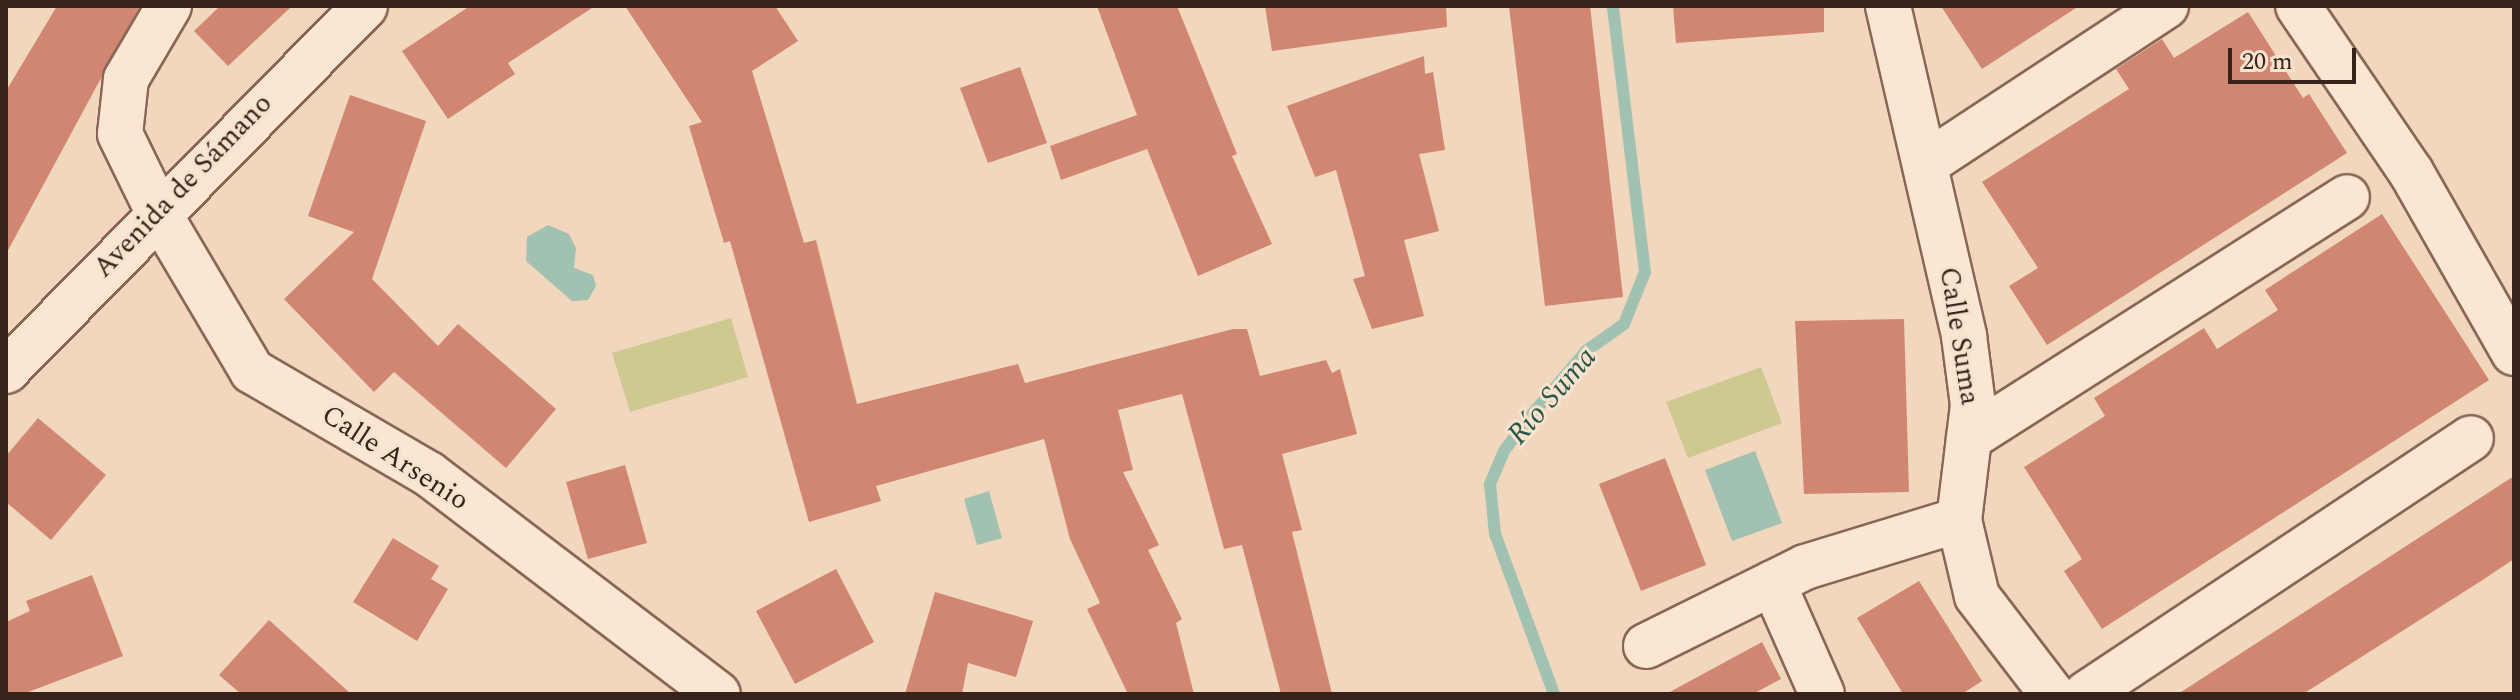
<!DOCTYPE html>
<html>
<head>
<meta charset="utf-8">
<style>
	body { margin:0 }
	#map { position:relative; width:2520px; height:700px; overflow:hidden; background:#f0d7bd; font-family:Spectral,serif }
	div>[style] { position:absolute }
	.green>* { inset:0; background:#cec991 }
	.water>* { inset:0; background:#a1c1b1 }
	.stream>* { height:12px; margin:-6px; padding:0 6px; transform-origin:6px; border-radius:6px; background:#a1c1b1 }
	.building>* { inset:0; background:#d08671 }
	.roads { filter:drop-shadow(2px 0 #896656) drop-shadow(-2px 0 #896656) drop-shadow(0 2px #896656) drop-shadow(0 -2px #896656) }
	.street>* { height:44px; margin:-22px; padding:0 22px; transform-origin:22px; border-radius:22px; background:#fae6d1 }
	.secondary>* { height:44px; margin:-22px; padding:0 22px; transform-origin:22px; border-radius:22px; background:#fae6d1 }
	span { translate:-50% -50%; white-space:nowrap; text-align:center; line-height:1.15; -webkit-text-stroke:6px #f7e3cd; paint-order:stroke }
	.street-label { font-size:28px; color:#37231b }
	.water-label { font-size:30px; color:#29584b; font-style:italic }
	.frame { position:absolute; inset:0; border:8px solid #37231b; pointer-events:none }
	.scale { position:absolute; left:2228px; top:48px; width:128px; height:36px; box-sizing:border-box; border:4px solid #37231b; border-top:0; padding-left:10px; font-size:24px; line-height:28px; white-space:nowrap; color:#37231b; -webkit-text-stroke:6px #f7e3cd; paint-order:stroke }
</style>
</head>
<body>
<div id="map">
	<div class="green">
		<i style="clip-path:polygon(731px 318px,748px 377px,630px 412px,612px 353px)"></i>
		<i style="clip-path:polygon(1761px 367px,1782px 423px,1688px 458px,1666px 402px)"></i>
	</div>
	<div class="water">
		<i style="clip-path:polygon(548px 225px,569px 234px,576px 248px,574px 268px,593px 275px,596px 286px,588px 300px,572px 301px,526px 261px,527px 237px)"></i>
		<i style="clip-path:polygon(1755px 451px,1782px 523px,1732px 541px,1705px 470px)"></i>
		<i style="clip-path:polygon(989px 491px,1002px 538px,977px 545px,964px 499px)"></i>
	</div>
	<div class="stream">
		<i style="left:1554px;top:694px;width:171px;rotate:-110.2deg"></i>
		<i style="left:1495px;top:534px;width:50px;rotate:-95.7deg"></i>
		<i style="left:1490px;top:484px;width:36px;rotate:-67deg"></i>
		<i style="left:1504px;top:451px;width:40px;rotate:-53deg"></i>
		<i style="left:1528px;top:419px;width:89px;rotate:-49.5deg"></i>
		<i style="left:1586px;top:351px;width:47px;rotate:-35.4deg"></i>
		<i style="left:1624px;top:324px;width:56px;rotate:-68deg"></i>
		<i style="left:1645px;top:272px;width:268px;rotate:-96.9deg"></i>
	</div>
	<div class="building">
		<i style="clip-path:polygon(57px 6px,140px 6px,6px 254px,6px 91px)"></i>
		<i style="clip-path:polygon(220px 6px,292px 6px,228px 66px,194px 31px)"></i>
		<i style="clip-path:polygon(470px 6px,595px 6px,508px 63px,515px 74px,448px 119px,402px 51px)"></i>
		<i style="clip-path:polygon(625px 6px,775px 6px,798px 41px,752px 71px,804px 243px,816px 240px,857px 404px,1018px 364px,1025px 383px,1233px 329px,1247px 329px,1260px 376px,1326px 360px,1332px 373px,1340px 369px,1357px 434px,1282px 454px,1302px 530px,1292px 532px,1332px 694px,1281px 694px,1242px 545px,1224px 549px,1182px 394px,1118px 410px,1133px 470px,1123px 472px,1159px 545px,1148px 550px,1182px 619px,1176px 623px,1194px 694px,1128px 694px,1087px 609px,1100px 603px,1070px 539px,1044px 439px,876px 486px,881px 501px,809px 522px,730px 241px,724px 243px,689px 126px,702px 122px)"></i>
		<i style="clip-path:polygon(1097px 6px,1177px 6px,1237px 154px,1232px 156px,1272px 244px,1198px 276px,1147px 149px,1061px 180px,1050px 146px,1137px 115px)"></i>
		<i style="clip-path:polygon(1265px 6px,1446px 6px,1447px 27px,1272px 51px)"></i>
		<i style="clip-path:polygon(1509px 6px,1590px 6px,1623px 297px,1545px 306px)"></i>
		<i style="clip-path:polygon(1673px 6px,1824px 6px,1824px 32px,1676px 43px)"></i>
		<i style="clip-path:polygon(1941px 6px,2079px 6px,1982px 69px)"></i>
		<i style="clip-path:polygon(2248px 12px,2303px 98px,2309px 94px,2347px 153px,2047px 345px,2009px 286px,2038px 268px,1982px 182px,2129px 89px,2116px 69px,2162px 39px,2174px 58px)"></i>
		<i style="clip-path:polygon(1424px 56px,1425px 74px,1433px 72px,1445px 150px,1419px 154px,1439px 231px,1404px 240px,1424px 316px,1372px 329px,1353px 279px,1365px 276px,1336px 170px,1315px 177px,1287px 106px)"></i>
		<i style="clip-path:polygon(1020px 67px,1047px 143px,988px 163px,960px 88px)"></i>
		<i style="clip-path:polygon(350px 95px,426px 121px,372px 279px,438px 346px,458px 324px,556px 409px,506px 468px,394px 372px,374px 392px,284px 299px,354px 232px,308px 216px)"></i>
		<i style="clip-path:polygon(2382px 214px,2489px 380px,2102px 629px,2064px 571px,2082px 559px,2024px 467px,2105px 416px,2094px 398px,2204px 328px,2217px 349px,2278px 310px,2265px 290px)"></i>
		<i style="clip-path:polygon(1904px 319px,1909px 492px,1804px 494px,1795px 321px)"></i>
		<i style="clip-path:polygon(38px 418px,106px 475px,51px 540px,6px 502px,6px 456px)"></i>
		<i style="clip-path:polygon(1665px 458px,1706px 565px,1641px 591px,1599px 484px)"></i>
		<i style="clip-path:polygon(625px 465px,647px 543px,588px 559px,566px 482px)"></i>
		<i style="clip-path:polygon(2514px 476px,2514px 559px,2481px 581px,2303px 694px,2178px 694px)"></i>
		<i style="clip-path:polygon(393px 538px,439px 566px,431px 579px,448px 589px,417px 641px,353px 602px)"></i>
		<i style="clip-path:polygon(836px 569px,874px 642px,795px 684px,756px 611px)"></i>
		<i style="clip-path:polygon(92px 575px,123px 656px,23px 694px,6px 694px,6px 622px,30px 611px,26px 601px)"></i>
		<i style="clip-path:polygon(1919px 581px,1982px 681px,1962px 694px,1903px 694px,1857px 618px)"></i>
		<i style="clip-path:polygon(935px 592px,1033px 621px,1016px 677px,968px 663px,962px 694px,905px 694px)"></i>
		<i style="clip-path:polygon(269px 620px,351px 694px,241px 694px,219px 675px)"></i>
		<i style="clip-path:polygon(1762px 642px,1781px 679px,1753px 694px,1666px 694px)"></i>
	</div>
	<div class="roads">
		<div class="street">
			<i style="left:169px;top:6px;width:85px;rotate:120.5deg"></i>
			<i style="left:126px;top:79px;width:55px;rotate:96.2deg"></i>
			<i style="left:120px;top:134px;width:87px;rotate:64deg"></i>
			<i style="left:158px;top:212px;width:185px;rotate:59.4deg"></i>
			<i style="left:252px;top:371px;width:205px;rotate:30.2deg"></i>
			<i style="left:429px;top:474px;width:363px;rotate:37.3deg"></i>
			<i style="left:1888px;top:6px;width:339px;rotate:77deg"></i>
			<i style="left:1964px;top:336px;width:70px;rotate:82.6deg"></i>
			<i style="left:1973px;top:405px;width:116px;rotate:96.9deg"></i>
			<i style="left:1959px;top:520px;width:78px;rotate:76.7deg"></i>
			<i style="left:1977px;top:596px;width:123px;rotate:52.6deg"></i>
			<i style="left:2298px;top:6px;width:201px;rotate:55.8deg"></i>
			<i style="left:2411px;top:172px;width:208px;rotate:60.4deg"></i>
			<i style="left:1927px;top:163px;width:286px;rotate:-33.3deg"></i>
			<i style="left:1969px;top:438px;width:448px;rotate:-32.5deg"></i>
			<i style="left:1773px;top:583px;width:121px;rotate:66.2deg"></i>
			<i style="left:1646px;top:646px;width:178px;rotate:-26.4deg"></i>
			<i style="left:1805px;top:567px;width:161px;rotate:-17deg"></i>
			<i style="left:2086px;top:694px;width:462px;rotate:-33.6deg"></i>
		</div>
		<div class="secondary">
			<i style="left:6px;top:371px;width:512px;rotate:-45.47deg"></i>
		</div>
	</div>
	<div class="street-label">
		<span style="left:183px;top:186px;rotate:-46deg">Avenida de Sámano</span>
		<span style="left:1959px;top:336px;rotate:81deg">Calle Suma</span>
		<span style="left:395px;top:458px;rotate:33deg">Calle Arsenio</span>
	</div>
	<div class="water-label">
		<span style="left:1552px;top:396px;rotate:-49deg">Río Suma</span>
	</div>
	<div class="frame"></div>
	<div class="scale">20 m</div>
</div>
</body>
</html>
